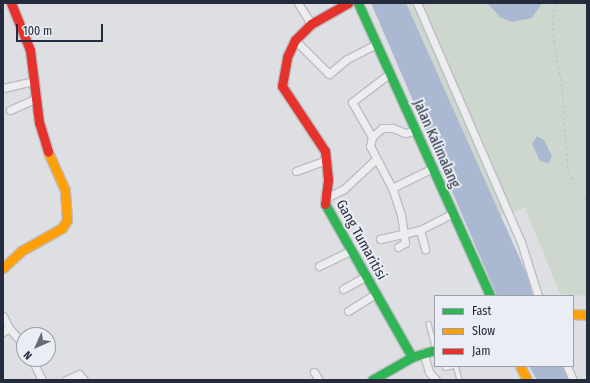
<!DOCTYPE html>
<html>
<head>
<meta charset="utf-8">
<style>
	body { margin:0 }
	#map { position:relative; width:590px; height:383px; overflow:hidden; background:#dedfe3; font-family:"Fira Sans Condensed",sans-serif }
	div>[style] { position:absolute }
	.green>* { inset:0; background:#cdd7cd }
	.water>* { inset:0; background:#aab8d1 }
	.path>* { height:1px; margin-top:-0.5px; transform-origin:0; background:repeating-linear-gradient(90deg,#bfc0c7 0 3px,transparent 0 6px) }
	.roads { filter:drop-shadow(1px 0 #bcbdc1) drop-shadow(-1px 0 #bcbdc1) drop-shadow(0 1px #bcbdc1) drop-shadow(0 -1px #bcbdc1) }
	.lane>* { height:3.5px; margin:-1.75px; padding:0 1.75px; transform-origin:1.75px; border-radius:1.75px; background:#ededf0 }
	.street>* { height:7px; margin:-3.5px; padding:0 3.5px; transform-origin:3.5px; border-radius:3.5px; background:#ededf0 }
	.fast>* { height:9px; margin:-4.5px; padding:0 4.5px; transform-origin:4.5px; border-radius:4.5px; background:#30b455 }
	.slow>* { height:9px; margin:-4.5px; padding:0 4.5px; transform-origin:4.5px; border-radius:4.5px; background:#ff9f0a }
	.jam>* { height:9px; margin:-4.5px; padding:0 4.5px; transform-origin:4.5px; border-radius:4.5px; background:#e5322d }
	span { translate:-50% -50%; white-space:nowrap; text-align:center; line-height:1.15; -webkit-text-stroke:4px #eaedf4; paint-order:stroke }
	.street-label { font-size:14px; color:#242b3d }
	.frame { position:absolute; inset:0; border:4px solid #242b3d; pointer-events:none }
	.legend { position:absolute; left:434px; top:295px; width:140px; height:72px; box-sizing:border-box; background:#eaedf4; border:1px solid #9b9fab; margin:0; padding:5px 7px; list-style:none; font-size:12px; color:#242b3d }
	.legend li { display:flex; align-items:center; gap:8px; height:20px }
	.legend b { width:20px; border:1px solid #9b9fab }
	.north { position:absolute; left:16px; top:327px; width:40px; height:40px; box-sizing:border-box; background:#eaedf4; border:1px solid #9b9fab; border-radius:50%; rotate:225deg; font-size:11px; font-weight:700; line-height:16px; text-align:center; color:#242b3d }
	.north::after { content:''; display:block; margin:auto; width:14px; height:18px; background:#656a77; clip-path:polygon(50% 0,100% 100%,50% 72%,0 100%) }
	.scale { position:absolute; left:16px; top:24px; width:87px; height:18px; box-sizing:border-box; border:2px solid #242b3d; border-top:0; padding-left:5px; font-size:12px; line-height:14px; white-space:nowrap; color:#242b3d; -webkit-text-stroke:3px #eaedf4; paint-order:stroke }
</style>
</head>
<body>
<div id="map">
	<div class="green">
		<i style="clip-path:polygon(406px 3px,587px 3px,587px 296px,560px 294px,525px 208px,500px 216px)"></i>
	</div>
	<div class="water">
		<i style="clip-path:polygon(371px 3px,406px 3px,528px 277px,533px 296px,497px 296px)"></i>
		<i style="clip-path:polygon(487px 3px,542px 3px,532px 18px,512px 22px,500px 17px)"></i>
		<i style="clip-path:polygon(537px 136px,544px 140px,552px 156px,549px 163px,540px 161px,532px 144px)"></i>
		<i style="clip-path:polygon(529px 366px,565px 366px,573px 380px,537px 380px)"></i>
	</div>
	<div class="path">
		<i style="left:557px;top:3px;width:14px;rotate:107deg"></i>
		<i style="left:553px;top:16px;width:26px;rotate:88deg"></i>
		<i style="left:554px;top:42px;width:46px;rotate:79.9deg"></i>
		<i style="left:562px;top:87px;width:85px;rotate:86deg"></i>
		<i style="left:568px;top:172px;width:36px;rotate:58deg"></i>
	</div>
	<div class="roads">
		<div class="lane">
			<i style="left:429px;top:324px;width:23px;rotate:75deg"></i>
			<i style="left:456px;top:366px;width:15px;rotate:74deg"></i>
			<i style="left:445px;top:368px;width:10px;rotate:-11deg"></i>
		</div>
		<div class="street">
			<i style="left:298px;top:3px;width:25px;rotate:58deg"></i>
			<i style="left:417px;top:3px;width:261px;rotate:66.5deg"></i>
			<i style="left:521px;top:242px;width:57px;rotate:72.5deg"></i>
			<i style="left:295px;top:40px;width:48px;rotate:45deg"></i>
			<i style="left:329px;top:74px;width:23px;rotate:-40deg"></i>
			<i style="left:347px;top:59px;width:34px;rotate:-27deg"></i>
			<i style="left:3px;top:88px;width:32px;rotate:-13deg"></i>
			<i style="left:10px;top:110px;width:27px;rotate:-24deg"></i>
			<i style="left:372px;top:137px;width:40px;rotate:-119.7deg"></i>
			<i style="left:352px;top:102px;width:48px;rotate:-37.3deg"></i>
			<i style="left:296px;top:171px;width:33px;rotate:-20deg"></i>
			<i style="left:392px;top:188px;width:43px;rotate:-26deg"></i>
			<i style="left:324px;top:199px;width:22px;rotate:-27deg"></i>
			<i style="left:344px;top:189px;width:44px;rotate:-43.2deg"></i>
			<i style="left:420px;top:230px;width:20px;rotate:75deg"></i>
			<i style="left:380px;top:239px;width:41px;rotate:-12.7deg"></i>
			<i style="left:420px;top:230px;width:36px;rotate:-27deg"></i>
			<i style="left:398px;top:247px;width:8px;rotate:-30deg"></i>
			<i style="left:405px;top:243px;width:28px;rotate:-98deg"></i>
			<i style="left:401px;top:215px;width:28px;rotate:-108deg"></i>
			<i style="left:392px;top:188px;width:47px;rotate:-117.6deg"></i>
			<i style="left:370px;top:146px;width:9px;rotate:-77deg"></i>
			<i style="left:372px;top:137px;width:13px;rotate:-42deg"></i>
			<i style="left:382px;top:128px;width:11px"></i>
			<i style="left:393px;top:128px;width:13px;rotate:23deg"></i>
			<i style="left:405px;top:133px;width:9px;rotate:-13deg"></i>
			<i style="left:319px;top:266px;width:34px;rotate:-26deg"></i>
			<i style="left:343px;top:289px;width:25px;rotate:-29deg"></i>
			<i style="left:348px;top:311px;width:32px;rotate:-32deg"></i>
			<i style="left:3px;top:316px;width:13px;rotate:63deg"></i>
			<i style="left:9px;top:328px;width:7px;rotate:146deg"></i>
			<i style="left:9px;top:328px;width:23px;rotate:49deg"></i>
			<i style="left:423px;top:352px;width:21px;rotate:73deg"></i>
			<i style="left:429px;top:372px;width:11px;rotate:49deg"></i>
			<i style="left:32px;top:359px;width:23px;rotate:65deg"></i>
			<i style="left:567px;top:366px;width:15px;rotate:67deg"></i>
			<i style="left:314px;top:372px;width:9px;rotate:58deg"></i>
			<i style="left:66px;top:380px;width:14px;rotate:-25deg"></i>
			<i style="left:79px;top:374px;width:8px;rotate:50deg"></i>
		</div>
		<div class="fast">
			<i style="left:358px;top:3px;width:321px;rotate:65.7deg"></i>
			<i style="left:325px;top:204px;width:176px;rotate:60.4deg"></i>
			<i style="left:372px;top:380px;width:46px;rotate:-29.9deg"></i>
			<i style="left:412px;top:357px;width:24px;rotate:-17deg"></i>
		</div>
		<div class="slow">
			<i style="left:3px;top:268px;width:25px;rotate:-43deg"></i>
			<i style="left:21px;top:251px;width:47px;rotate:-29.3deg"></i>
			<i style="left:62px;top:228px;width:9px;rotate:-58deg"></i>
			<i style="left:67px;top:220px;width:30px;rotate:-94deg"></i>
			<i style="left:65px;top:190px;width:42px;rotate:-114.1deg"></i>
			<i style="left:573px;top:314px;width:14px;rotate:4deg"></i>
			<i style="left:520px;top:366px;width:16px;rotate:63deg"></i>
		</div>
		<div class="jam">
			<i style="left:11px;top:3px;width:51px;rotate:68deg"></i>
			<i style="left:30px;top:50px;width:73px;rotate:82.9deg"></i>
			<i style="left:39px;top:122px;width:31px;rotate:73deg"></i>
			<i style="left:325px;top:204px;width:25px;rotate:-83deg"></i>
			<i style="left:328px;top:179px;width:28px;rotate:-96deg"></i>
			<i style="left:325px;top:151px;width:78px;rotate:-123.5deg"></i>
			<i style="left:282px;top:86px;width:29px;rotate:-80deg"></i>
			<i style="left:287px;top:57px;width:19px;rotate:-65deg"></i>
			<i style="left:295px;top:40px;width:23px;rotate:-45deg"></i>
			<i style="left:311px;top:24px;width:43px;rotate:-29.6deg"></i>
		</div>
	</div>
	<div class="street-label">
		<span style="left:436px;top:144px;rotate:66deg">Jalan Kalimalang</span>
		<span style="left:361px;top:240px;rotate:61deg">Gang Tumaritisi</span>
	</div>
	<div class="frame"></div>
	<ul class="legend">
	<li><b style="height:5px;background:#30b455"></b>Fast</li>
	<li><b style="height:5px;background:#ff9f0a"></b>Slow</li>
	<li><b style="height:5px;background:#e5322d"></b>Jam</li>
	</ul>
	<div class="north">N</div>
	<div class="scale">100 m</div>
</div>
</body>
</html>
